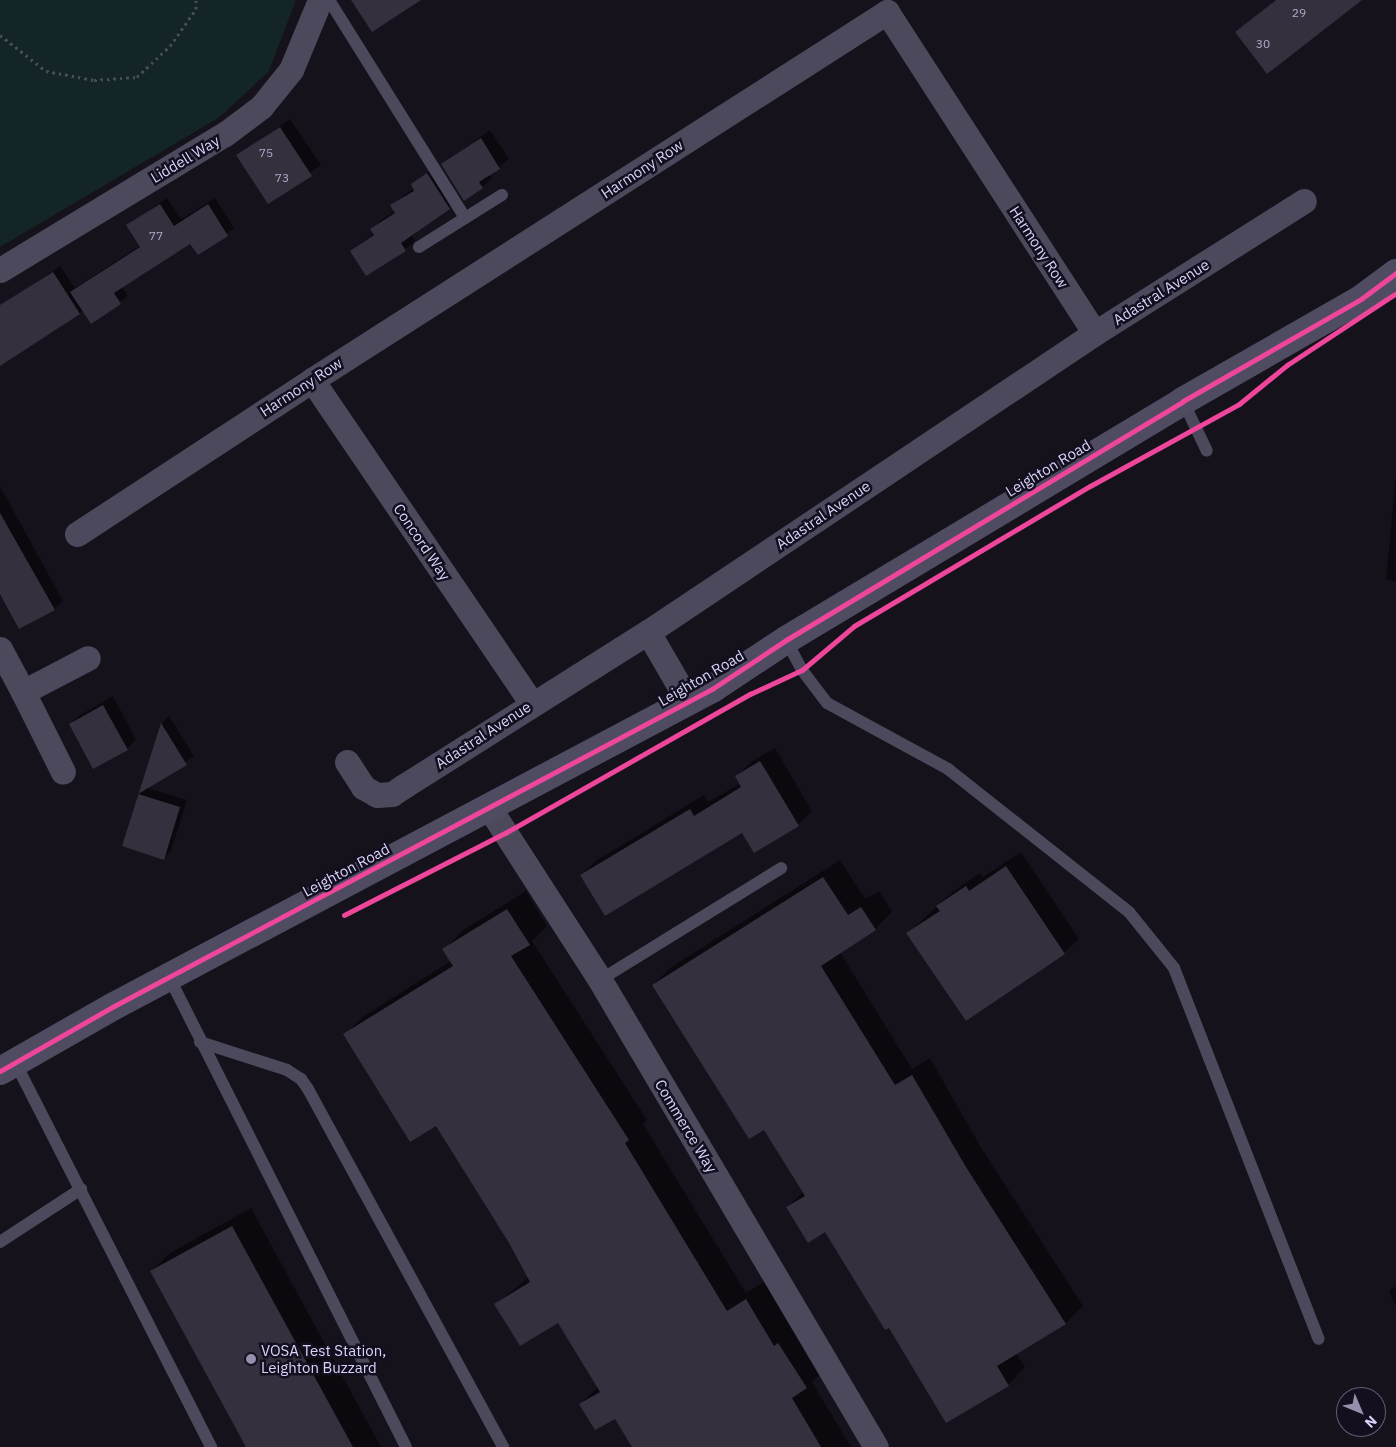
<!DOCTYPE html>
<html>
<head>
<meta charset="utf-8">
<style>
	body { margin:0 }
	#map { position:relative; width:1396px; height:1447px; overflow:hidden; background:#15121c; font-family:"IBM Plex Sans",sans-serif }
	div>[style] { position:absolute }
	.green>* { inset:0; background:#132526 }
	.shadow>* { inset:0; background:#0007 }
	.building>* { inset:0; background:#34303e }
	.path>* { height:3px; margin-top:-1.5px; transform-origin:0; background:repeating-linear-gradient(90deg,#474f5b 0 2.5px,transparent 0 6.5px) }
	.lane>* { height:12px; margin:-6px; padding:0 6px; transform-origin:6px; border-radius:6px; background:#4b495b }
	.street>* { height:25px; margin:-12.5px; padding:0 12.5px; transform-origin:12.5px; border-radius:12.5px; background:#4b495b }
	.secondary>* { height:28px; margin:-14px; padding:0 14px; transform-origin:14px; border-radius:14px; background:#4f4c62 }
	.cycleway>* { height:5px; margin:-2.5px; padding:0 2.5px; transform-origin:2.5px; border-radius:2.5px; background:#ed469a }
	.dots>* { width:14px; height:14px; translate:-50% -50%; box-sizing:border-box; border:2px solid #130f1f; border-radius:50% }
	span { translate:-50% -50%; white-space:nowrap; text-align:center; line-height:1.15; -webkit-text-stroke:5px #130f1f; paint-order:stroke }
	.number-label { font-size:12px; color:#b0aacb }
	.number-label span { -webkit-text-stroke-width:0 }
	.street-label { font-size:15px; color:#dad3fa }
	.poi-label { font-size:15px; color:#dad3fa }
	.left { translate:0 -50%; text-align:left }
	.north { position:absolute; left:1336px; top:1387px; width:50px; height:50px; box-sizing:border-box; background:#130f1f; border:1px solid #635d77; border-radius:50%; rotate:135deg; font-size:14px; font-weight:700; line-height:20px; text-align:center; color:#dad3fa }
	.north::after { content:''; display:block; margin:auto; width:18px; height:22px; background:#958fac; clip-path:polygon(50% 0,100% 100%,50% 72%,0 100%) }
</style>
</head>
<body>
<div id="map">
	<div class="green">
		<i style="clip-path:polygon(0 0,296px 0,269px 71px,220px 117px,0 247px)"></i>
	</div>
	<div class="shadow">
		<i style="clip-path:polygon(1275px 0,1360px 0,1236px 32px)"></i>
		<i style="clip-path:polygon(290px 119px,321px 165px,268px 202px,238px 156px)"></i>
		<i style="clip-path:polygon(490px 130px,509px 159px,489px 174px,492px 178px,482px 187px,443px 164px)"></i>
		<i style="clip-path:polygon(437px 165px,459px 199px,412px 236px,415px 241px,406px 249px,397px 239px,406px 250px,367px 275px,351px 251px,374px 233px,372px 230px,381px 220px,395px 211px,392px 205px,414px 188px,412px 185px)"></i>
		<i style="clip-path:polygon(167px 198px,181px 219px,215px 198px,234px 228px,198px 254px,190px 242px,122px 287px,128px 296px,91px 322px,84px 310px,0 365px,0 335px,21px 293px,60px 266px,75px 288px,141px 245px,128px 225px)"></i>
		<i style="clip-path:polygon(1396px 475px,1396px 581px,1386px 580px)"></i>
		<i style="clip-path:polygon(0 486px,63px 601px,54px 609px,0 591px)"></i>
		<i style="clip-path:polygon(113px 696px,136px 740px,127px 749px,70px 724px,80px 715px)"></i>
		<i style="clip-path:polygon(169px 716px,194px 756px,147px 788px,187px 800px,171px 851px,163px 858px,123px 845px,162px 723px)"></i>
		<i style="clip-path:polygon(775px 748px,812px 811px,798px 825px,742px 831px,581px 875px,596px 861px,704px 795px,708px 802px,741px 783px,737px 776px,751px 762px)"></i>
		<i style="clip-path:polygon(1021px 852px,1079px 939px,1064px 953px,966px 1019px,908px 933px,952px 892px,980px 873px,983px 877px)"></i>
		<i style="clip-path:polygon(840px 860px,865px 899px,879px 891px,892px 912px,875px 929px,840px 952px,912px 1069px,930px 1058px,982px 1149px,1083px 1306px,1066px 1323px,1016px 1353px,1025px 1367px,1008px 1385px,889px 1326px,826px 1230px,787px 1207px,804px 1191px,764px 1128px,653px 985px,670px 968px)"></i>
		<i style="clip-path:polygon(526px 891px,547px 926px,532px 941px,647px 1120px,643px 1124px,746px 1293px,765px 1281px,825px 1369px,812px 1382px,851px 1447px,634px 1447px,615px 1417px,580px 1404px,598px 1387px,559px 1321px,496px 1304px,529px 1277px,510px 1242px,437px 1124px,345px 1034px,364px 1016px,451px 961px,444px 950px,462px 931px)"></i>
		<i style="clip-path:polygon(251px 1208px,381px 1447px,248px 1447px,151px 1271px,170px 1253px)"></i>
		<i style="clip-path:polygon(1396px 1286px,1396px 1307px,1389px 1291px)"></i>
	</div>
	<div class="building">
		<i style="clip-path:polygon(351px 0,421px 0,372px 32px)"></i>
		<i style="clip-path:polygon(1276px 0,1362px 0,1267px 74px,1235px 32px)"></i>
		<i style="clip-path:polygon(280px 127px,312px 176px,268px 204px,236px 155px)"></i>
		<i style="clip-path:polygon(481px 138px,500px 169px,479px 182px,483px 188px,464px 201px,441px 164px)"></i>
		<i style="clip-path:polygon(427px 173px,450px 209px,401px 243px,406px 251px,366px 276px,350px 251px,374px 235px,370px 229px,395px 213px,390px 205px,414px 191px,411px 184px)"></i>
		<i style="clip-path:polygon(160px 204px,174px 226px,208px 204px,228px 236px,198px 255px,190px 244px,114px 293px,121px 304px,91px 324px,70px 292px,140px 247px,126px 225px)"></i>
		<i style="clip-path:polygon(53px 272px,80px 314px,0 366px,0 305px)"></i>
		<i style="clip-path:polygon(0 513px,55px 610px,19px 629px,0 594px)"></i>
		<i style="clip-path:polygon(103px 705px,128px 750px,93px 769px,69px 724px)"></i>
		<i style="clip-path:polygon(161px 723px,187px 765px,138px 794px,180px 807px,164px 860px,122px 846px)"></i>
		<i style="clip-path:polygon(760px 761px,799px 826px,754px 853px,742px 833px,605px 916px,580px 875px,690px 809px,694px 816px,741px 787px,735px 776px)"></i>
		<i style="clip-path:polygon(1006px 866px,1065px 954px,966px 1021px,906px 933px,940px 911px,936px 906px,966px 886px,969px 891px)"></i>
		<i style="clip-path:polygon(823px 877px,848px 915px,861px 907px,876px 930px,821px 966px,895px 1085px,912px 1075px,966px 1167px,1066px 1324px,997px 1366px,1009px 1386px,946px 1423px,889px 1328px,885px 1330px,825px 1232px,808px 1243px,786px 1207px,805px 1196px,764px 1130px,749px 1139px,652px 985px)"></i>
		<i style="clip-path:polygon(507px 909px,530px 945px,511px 956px,629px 1140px,625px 1143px,727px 1311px,746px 1299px,774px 1346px,778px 1343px,807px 1388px,792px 1398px,821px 1447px,632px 1447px,615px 1419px,595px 1430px,579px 1404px,600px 1392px,558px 1323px,520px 1346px,494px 1304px,530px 1282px,509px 1243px,436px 1126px,410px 1142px,343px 1034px,453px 966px,442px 949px)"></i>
		<i style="clip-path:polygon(232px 1226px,353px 1447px,246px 1447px,150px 1271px)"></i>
	</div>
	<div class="path">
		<i style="left:0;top:35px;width:58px;rotate:38deg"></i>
		<i style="left:46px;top:71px;width:49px;rotate:10.6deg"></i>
		<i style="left:94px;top:80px;width:43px;rotate:-4deg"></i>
		<i style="left:137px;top:77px;width:45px;rotate:-43.2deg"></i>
		<i style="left:170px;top:46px;width:45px;rotate:-54.9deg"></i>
		<i style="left:196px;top:9px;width:9px;rotate:-90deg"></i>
	</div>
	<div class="lane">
		<i style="left:329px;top:0;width:257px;rotate:58deg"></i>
		<i style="left:419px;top:247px;width:98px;rotate:-32.1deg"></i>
		<i style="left:1183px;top:401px;width:55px;rotate:64.4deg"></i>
		<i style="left:786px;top:640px;width:34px;rotate:62deg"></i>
		<i style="left:802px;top:670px;width:41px;rotate:52.9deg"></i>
		<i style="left:827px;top:703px;width:138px;rotate:28.6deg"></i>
		<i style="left:948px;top:769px;width:231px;rotate:38.3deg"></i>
		<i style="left:1129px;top:912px;width:72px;rotate:51.2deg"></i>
		<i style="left:1174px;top:968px;width:398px;rotate:68.7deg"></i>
		<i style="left:169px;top:977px;width:526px;rotate:63.24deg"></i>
		<i style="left:600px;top:980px;width:213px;rotate:-31.7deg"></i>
		<i style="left:200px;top:1042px;width:91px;rotate:17.8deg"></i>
		<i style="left:287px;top:1070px;width:17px;rotate:33deg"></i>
		<i style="left:301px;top:1079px;width:12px;rotate:55deg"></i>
		<i style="left:308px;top:1089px;width:408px;rotate:61.4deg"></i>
		<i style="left:15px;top:1062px;width:432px;rotate:63deg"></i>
		<i style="left:0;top:1242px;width:97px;rotate:-33.2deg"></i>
	</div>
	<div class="street">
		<i style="left:0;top:270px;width:263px;rotate:-31.2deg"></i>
		<i style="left:225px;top:134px;width:45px;rotate:-36.9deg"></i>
		<i style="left:261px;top:107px;width:48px;rotate:-51deg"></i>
		<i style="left:291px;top:70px;width:76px;rotate:-67.5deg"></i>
		<i style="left:312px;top:380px;width:392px;rotate:55.8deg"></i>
		<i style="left:77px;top:534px;width:281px;rotate:-33.2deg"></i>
		<i style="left:312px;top:380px;width:683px;rotate:-32.62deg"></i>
		<i style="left:887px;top:12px;width:382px;rotate:57.1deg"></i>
		<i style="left:648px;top:632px;width:80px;rotate:59.9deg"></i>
		<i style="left:0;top:649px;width:49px;rotate:61.9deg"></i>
		<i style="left:23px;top:692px;width:73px;rotate:-27.6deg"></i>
		<i style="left:23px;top:692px;width:89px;rotate:63.4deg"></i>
		<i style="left:347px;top:762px;width:30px;rotate:57deg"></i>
		<i style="left:363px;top:787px;width:16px;rotate:30deg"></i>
		<i style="left:377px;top:795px;width:15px;rotate:-4deg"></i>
		<i style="left:392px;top:794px;width:14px;rotate:-34deg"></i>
		<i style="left:404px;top:786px;width:289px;rotate:-32.3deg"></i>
		<i style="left:648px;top:632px;width:538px;rotate:-33.78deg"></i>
		<i style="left:1095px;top:333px;width:247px;rotate:-32.3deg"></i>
		<i style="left:490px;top:809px;width:203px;rotate:57.2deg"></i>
		<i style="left:600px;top:980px;width:542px;rotate:59.42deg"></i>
	</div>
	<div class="secondary">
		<i style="left:0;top:1071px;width:131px;rotate:-29.7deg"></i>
		<i style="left:114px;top:1006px;width:677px;rotate:-27.93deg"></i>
		<i style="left:712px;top:689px;width:89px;rotate:-33.5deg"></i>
		<i style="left:786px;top:640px;width:463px;rotate:-31deg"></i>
		<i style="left:1183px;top:401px;width:205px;rotate:-29.8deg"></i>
		<i style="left:1361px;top:299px;width:44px;rotate:-36.6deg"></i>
	</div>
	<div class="cycleway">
		<i style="left:344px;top:915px;width:181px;rotate:-27deg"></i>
		<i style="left:505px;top:833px;width:282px;rotate:-29.6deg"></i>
		<i style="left:750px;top:694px;width:57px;rotate:-24.8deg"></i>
		<i style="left:802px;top:670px;width:68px;rotate:-40.2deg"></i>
		<i style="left:854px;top:626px;width:274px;rotate:-30.7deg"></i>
		<i style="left:1090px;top:486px;width:170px;rotate:-28.8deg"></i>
		<i style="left:1239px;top:404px;width:62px;rotate:-39.1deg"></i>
		<i style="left:1287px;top:365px;width:131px;rotate:-33.4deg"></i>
		<i style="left:0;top:1071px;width:131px;rotate:-29.7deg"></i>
		<i style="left:114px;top:1006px;width:677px;rotate:-27.93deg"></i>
		<i style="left:712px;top:689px;width:89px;rotate:-33.5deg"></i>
		<i style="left:786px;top:640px;width:463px;rotate:-31deg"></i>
		<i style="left:1183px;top:401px;width:205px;rotate:-29.8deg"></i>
		<i style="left:1361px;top:299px;width:44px;rotate:-36.6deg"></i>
	</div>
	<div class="dots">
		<i style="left:251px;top:1359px;background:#958fac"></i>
	</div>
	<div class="number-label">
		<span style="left:1299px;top:13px">29</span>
		<span style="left:1263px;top:44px">30</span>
		<span style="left:266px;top:153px">75</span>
		<span style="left:282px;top:178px">73</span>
		<span style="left:156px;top:236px">77</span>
	</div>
	<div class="street-label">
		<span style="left:185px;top:159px;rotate:-31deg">Liddell Way</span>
		<span style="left:642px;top:169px;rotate:-33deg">Harmony Row</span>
		<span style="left:1039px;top:247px;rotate:57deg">Harmony Row</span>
		<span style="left:1161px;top:292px;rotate:-32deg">Adastral Avenue</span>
		<span style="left:301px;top:387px;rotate:-33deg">Harmony Row</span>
		<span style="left:1048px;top:468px;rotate:-31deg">Leighton Road</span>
		<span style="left:823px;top:515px;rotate:-34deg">Adastral Avenue</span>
		<span style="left:422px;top:542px;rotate:56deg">Concord Way</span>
		<span style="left:701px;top:678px;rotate:-30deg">Leighton Road</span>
		<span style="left:483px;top:735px;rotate:-33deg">Adastral Avenue</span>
		<span style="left:346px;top:870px;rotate:-28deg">Leighton Road</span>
		<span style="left:686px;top:1126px;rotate:59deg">Commerce Way</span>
	</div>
	<div class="poi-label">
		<span class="left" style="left:261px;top:1359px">VOSA Test Station,<br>Leighton Buzzard</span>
	</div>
	<div class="north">N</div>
</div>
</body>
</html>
